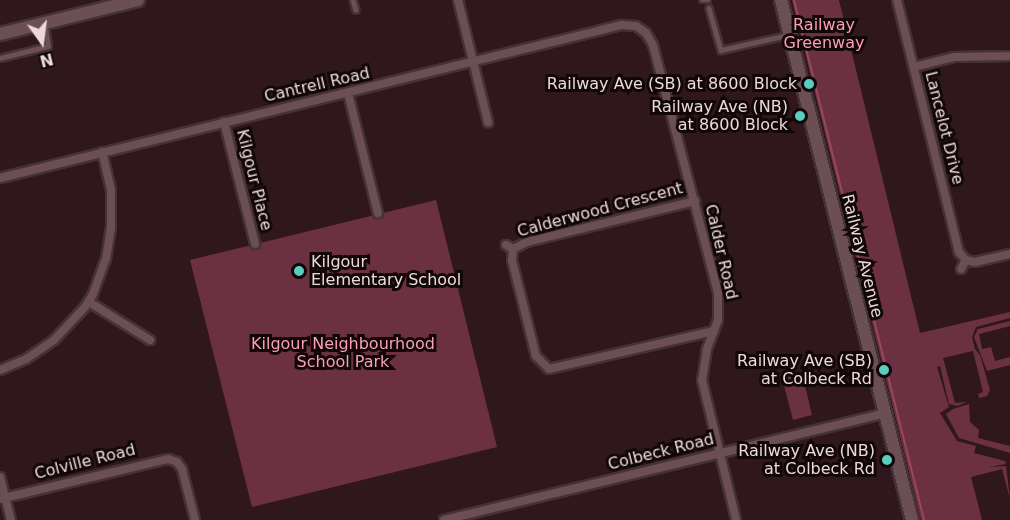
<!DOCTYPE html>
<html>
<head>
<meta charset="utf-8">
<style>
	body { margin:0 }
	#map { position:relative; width:1010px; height:520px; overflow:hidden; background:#30171d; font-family:"DejaVu Sans",sans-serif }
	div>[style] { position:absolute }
	.green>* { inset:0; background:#6b3142 }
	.stream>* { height:2px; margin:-1px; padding:0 1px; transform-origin:1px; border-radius:1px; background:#98475f }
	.roads { filter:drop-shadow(2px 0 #453237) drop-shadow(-2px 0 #453237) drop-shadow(0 2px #453237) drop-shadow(0 -2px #453237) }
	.lane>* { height:4.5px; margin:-2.25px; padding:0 2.25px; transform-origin:2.25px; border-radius:2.25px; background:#6c4e55 }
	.street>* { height:8px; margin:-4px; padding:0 4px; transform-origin:4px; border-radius:4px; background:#6c4e55 }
	.secondary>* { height:12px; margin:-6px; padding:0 6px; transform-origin:6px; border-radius:6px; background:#6c4e55 }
	.dots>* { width:16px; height:16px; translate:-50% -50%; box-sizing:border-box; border:3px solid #110608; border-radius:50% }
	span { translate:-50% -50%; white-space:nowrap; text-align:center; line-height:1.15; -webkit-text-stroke:6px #110608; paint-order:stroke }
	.park-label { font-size:16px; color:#fb9fb7 }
	.poi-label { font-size:16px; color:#ecd9dd }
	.right { translate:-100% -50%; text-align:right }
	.left { translate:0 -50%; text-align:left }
	.street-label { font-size:16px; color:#ecd9dd }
	.north { position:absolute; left:12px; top:12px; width:60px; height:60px; -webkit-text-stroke:4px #110608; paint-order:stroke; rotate:166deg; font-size:16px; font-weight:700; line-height:24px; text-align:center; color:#ecd9dd }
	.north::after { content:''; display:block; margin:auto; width:21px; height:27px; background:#ecd9dd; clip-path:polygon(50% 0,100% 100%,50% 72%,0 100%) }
</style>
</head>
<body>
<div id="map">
	<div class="green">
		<i style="clip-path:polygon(792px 0,839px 0,920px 333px,1010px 312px,1010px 318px,976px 327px,972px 337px,975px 349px,980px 355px,990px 390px,987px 396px,979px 398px,978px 394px,983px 392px,973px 351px,943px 358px,955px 403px,967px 402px,957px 406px,949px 404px,940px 366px,937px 367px,949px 407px,940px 413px,957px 441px,976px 446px,974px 453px,1005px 461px,1006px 464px,989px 467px,1006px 466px,1010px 499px,1002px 469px,971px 477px,982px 520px,921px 520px)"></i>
		<i style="clip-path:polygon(436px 200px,497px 447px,252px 507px,190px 260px)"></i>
		<i style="clip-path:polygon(1010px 321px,1010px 326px,979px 334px,982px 349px,991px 347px,995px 361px,1010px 357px,1010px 365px,987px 371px,974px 337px,978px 329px)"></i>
		<i style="clip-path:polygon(802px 373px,812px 415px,793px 420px,782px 378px)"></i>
		<i style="clip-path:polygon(969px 404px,970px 422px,979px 430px,978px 438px,1010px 446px,1010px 453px,959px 438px,946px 414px,953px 409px)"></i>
	</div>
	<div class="stream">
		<i style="left:794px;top:0;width:536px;rotate:75.96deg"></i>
	</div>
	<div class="roads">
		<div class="lane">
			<i style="left:353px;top:0;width:10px;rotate:73deg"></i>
			<i style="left:702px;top:0;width:6px"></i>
			<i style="left:709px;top:8px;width:44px;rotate:74.1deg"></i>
			<i style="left:721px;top:50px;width:68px;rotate:-12.8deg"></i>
			<i style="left:0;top:58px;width:49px;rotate:-14deg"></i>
			<i style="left:48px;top:46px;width:20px;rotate:-99deg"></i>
		</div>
		<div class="street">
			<i style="left:458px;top:0;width:126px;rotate:76.2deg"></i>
			<i style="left:897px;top:0;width:260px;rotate:76.2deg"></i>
			<i style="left:959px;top:252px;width:11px;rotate:49deg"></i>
			<i style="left:966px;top:260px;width:9px;rotate:13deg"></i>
			<i style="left:975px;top:262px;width:36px;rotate:-13deg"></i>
			<i style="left:914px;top:67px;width:41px;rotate:-14deg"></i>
			<i style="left:954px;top:57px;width:56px;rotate:-1deg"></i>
			<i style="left:348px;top:93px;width:124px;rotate:76deg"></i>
			<i style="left:224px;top:122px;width:126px;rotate:75.7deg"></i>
			<i style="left:0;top:178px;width:619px;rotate:-13.83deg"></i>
			<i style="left:601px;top:30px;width:21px;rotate:-14deg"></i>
			<i style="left:621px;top:25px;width:15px;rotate:4deg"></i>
			<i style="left:636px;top:26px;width:12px;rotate:35deg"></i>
			<i style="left:646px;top:33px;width:14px;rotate:60deg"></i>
			<i style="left:653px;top:45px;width:256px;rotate:75.3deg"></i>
			<i style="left:718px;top:293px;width:27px;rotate:90deg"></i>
			<i style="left:718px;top:320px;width:31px;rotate:111deg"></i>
			<i style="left:707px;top:349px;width:31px;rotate:99deg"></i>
			<i style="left:702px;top:380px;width:144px;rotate:76.3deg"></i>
			<i style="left:506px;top:245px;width:8px;rotate:30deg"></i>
			<i style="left:513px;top:249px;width:11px;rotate:95deg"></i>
			<i style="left:512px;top:260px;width:99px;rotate:76deg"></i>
			<i style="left:536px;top:356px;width:18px;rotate:45deg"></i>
			<i style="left:549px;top:369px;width:169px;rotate:-13deg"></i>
			<i style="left:513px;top:249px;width:16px;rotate:-27deg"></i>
			<i style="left:527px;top:242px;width:173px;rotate:-13.7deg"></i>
			<i style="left:961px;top:269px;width:10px;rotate:-61deg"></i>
			<i style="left:89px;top:302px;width:72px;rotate:31.9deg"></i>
			<i style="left:0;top:370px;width:28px;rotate:-23deg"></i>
			<i style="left:26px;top:359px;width:34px;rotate:-34deg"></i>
			<i style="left:54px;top:340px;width:45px;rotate:-46.8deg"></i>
			<i style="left:85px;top:307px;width:15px;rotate:-58deg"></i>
			<i style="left:93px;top:294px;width:37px;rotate:-70deg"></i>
			<i style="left:106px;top:259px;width:31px;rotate:-81deg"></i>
			<i style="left:111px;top:228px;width:38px;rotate:-90deg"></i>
			<i style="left:111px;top:190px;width:39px;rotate:-103deg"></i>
			<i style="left:0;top:477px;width:44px;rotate:75.7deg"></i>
			<i style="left:0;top:499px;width:173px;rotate:-13.4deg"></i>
			<i style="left:168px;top:459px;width:9px;rotate:18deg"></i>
			<i style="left:177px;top:462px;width:9px;rotate:54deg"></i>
			<i style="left:182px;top:469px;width:53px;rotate:75.7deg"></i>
			<i style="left:444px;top:520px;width:454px;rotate:-13.6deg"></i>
		</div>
		<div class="secondary">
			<i style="left:781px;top:0;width:536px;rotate:75.86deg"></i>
			<i style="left:0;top:34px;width:142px;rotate:-13.8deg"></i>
		</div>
	</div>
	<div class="dots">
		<i style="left:809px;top:84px;background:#59cebe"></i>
		<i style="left:800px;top:116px;background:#59cebe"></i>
		<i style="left:299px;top:271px;background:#59cebe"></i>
		<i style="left:884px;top:370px;background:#59cebe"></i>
		<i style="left:887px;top:460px;background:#59cebe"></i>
	</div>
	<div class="park-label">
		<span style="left:824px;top:34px">Railway<br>Greenway</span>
		<span style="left:343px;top:353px">Kilgour Neighbourhood<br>School Park</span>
	</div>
	<div class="poi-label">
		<span class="right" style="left:797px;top:84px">Railway Ave (SB) at 8600 Block</span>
		<span class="right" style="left:788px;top:116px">Railway Ave (NB)<br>at 8600 Block</span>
		<span class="left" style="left:311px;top:271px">Kilgour<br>Elementary School</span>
		<span class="right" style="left:872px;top:370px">Railway Ave (SB)<br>at Colbeck Rd</span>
		<span class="right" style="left:875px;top:460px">Railway Ave (NB)<br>at Colbeck Rd</span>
	</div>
	<div class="street-label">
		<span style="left:317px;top:85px;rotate:-13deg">Cantrell Road</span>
		<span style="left:944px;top:128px;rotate:76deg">Lancelot Drive</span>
		<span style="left:254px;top:180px;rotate:76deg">Kilgour Place</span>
		<span style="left:600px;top:210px;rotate:-15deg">Calderwood Crescent</span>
		<span style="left:721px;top:252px;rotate:77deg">Calder Road</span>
		<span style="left:862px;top:256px;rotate:76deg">Railway Avenue</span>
		<span style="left:661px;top:452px;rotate:-14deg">Colbeck Road</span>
		<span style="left:85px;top:462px;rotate:-14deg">Colville Road</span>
	</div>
	<div class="north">N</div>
</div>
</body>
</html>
